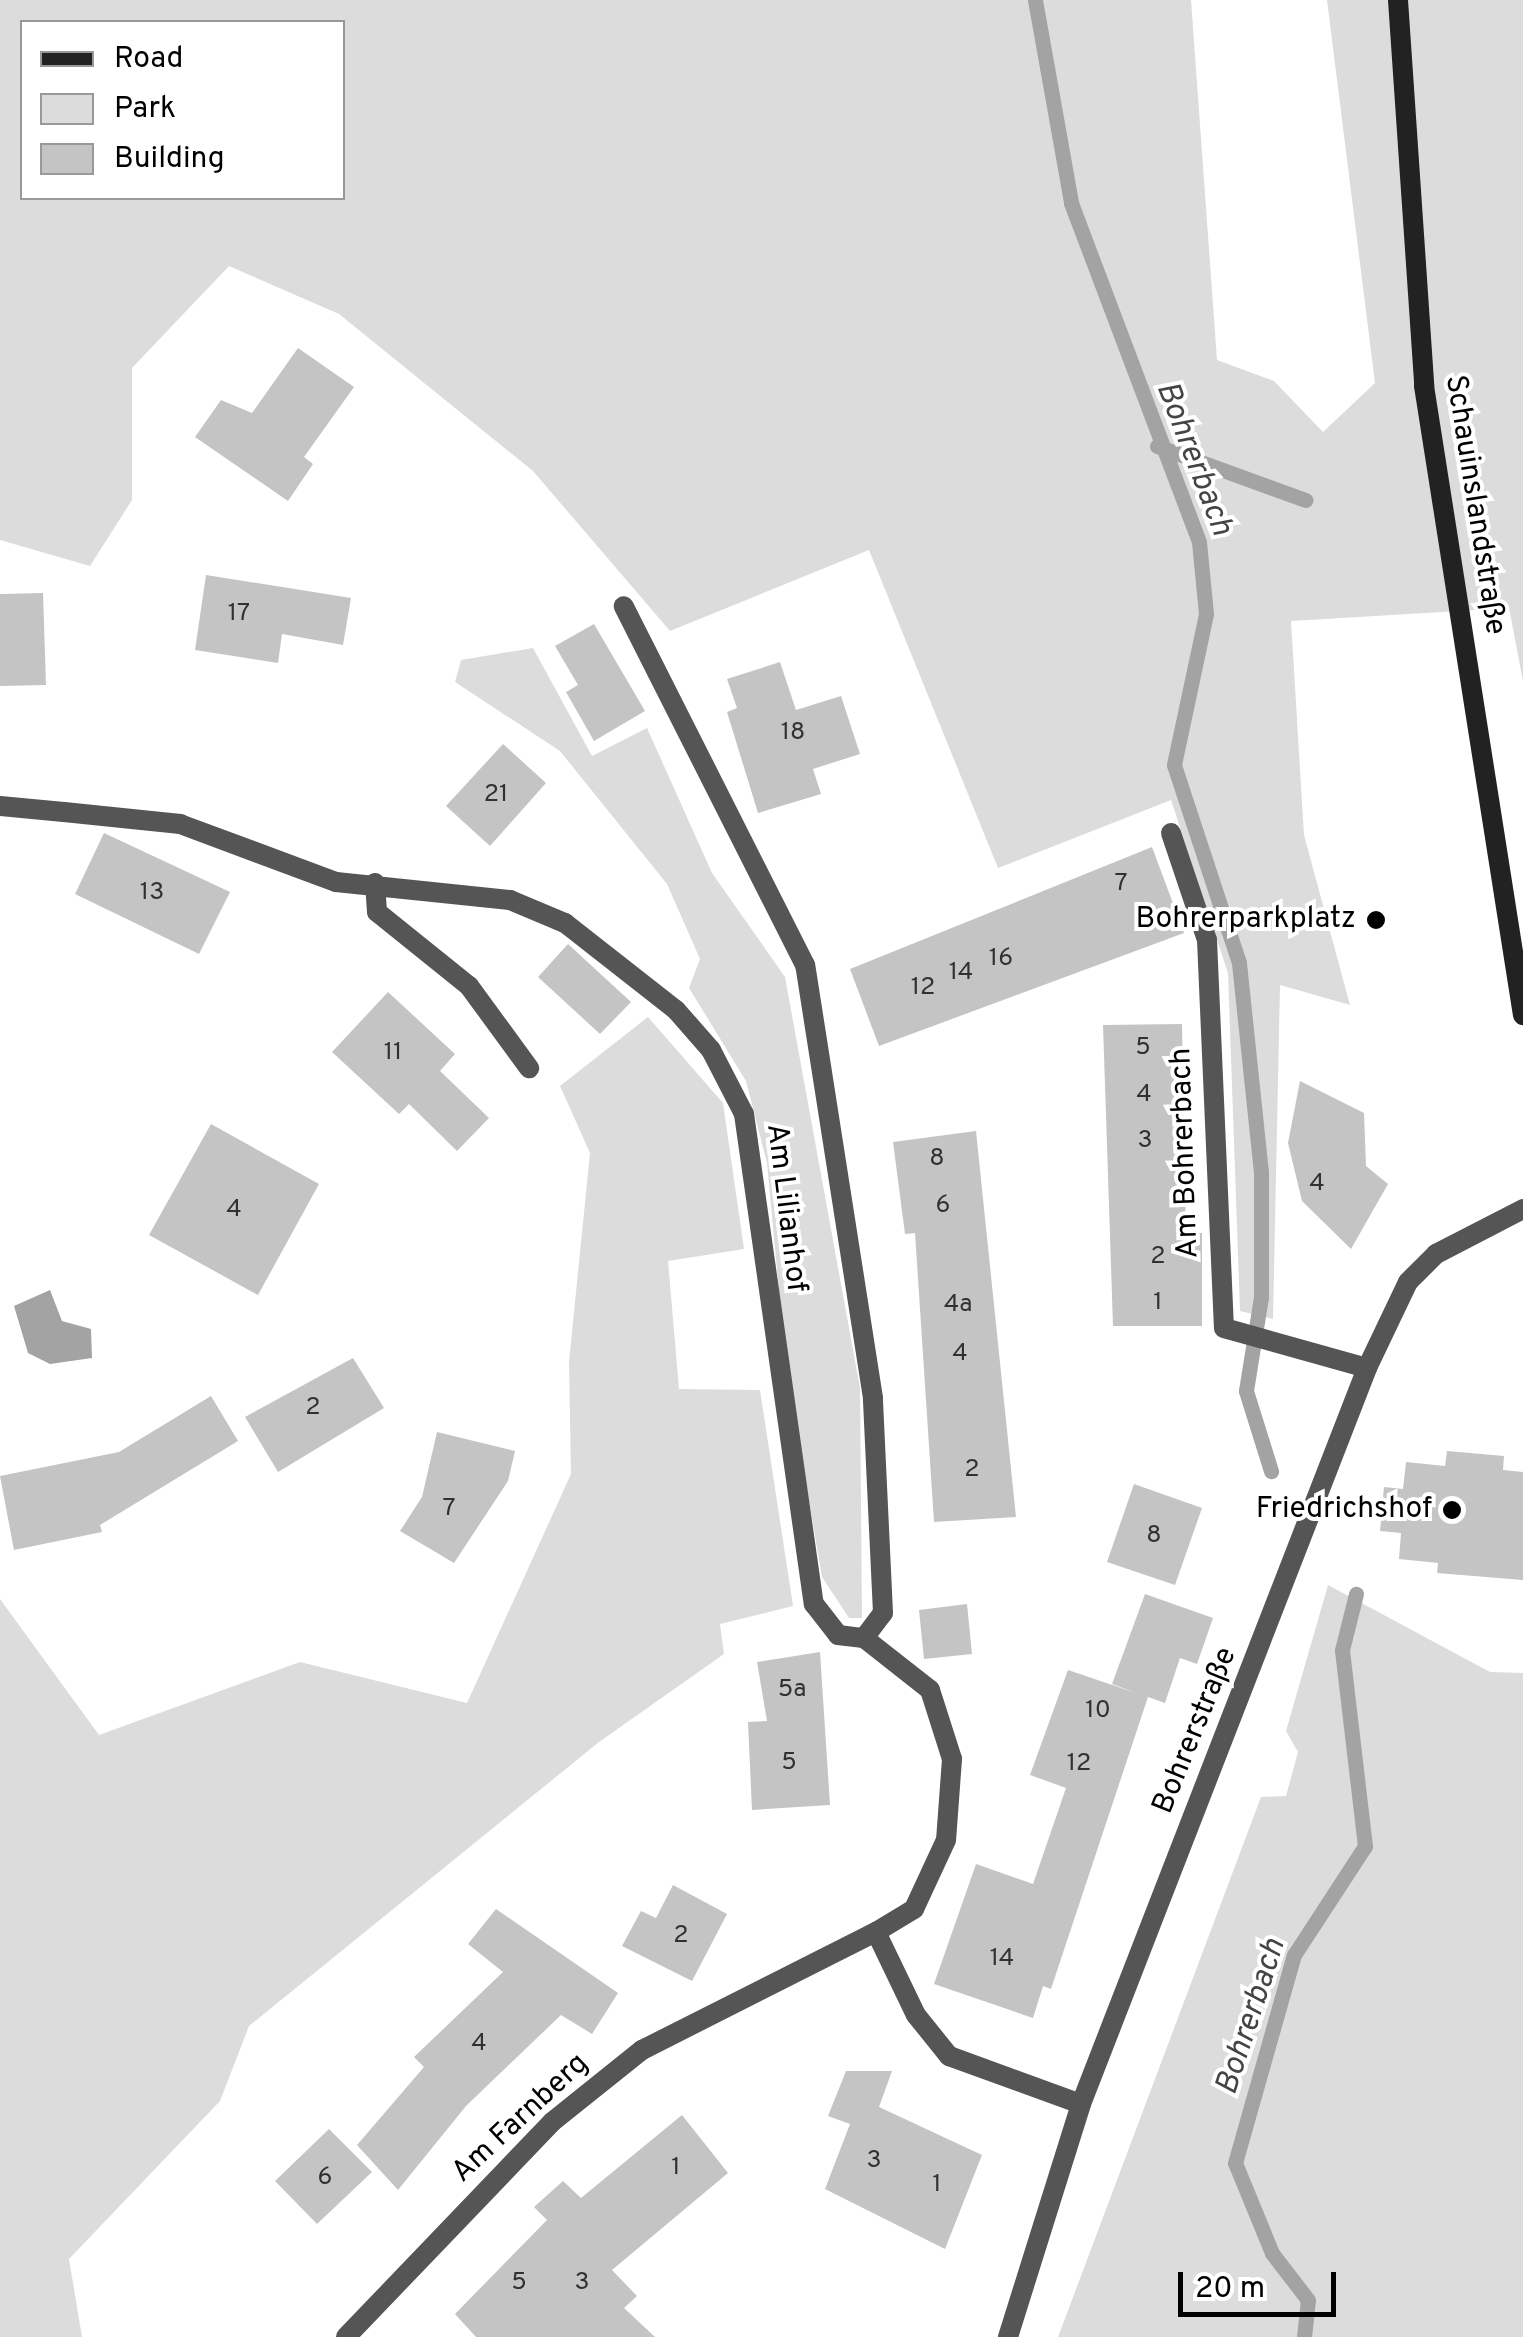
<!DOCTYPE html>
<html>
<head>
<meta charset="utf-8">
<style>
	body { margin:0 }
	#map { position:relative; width:1523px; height:2337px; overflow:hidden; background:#fff; font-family:Overpass,sans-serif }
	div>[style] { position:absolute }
	.green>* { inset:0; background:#dcdcdc }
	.water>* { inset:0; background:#a3a3a3 }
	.stream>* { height:15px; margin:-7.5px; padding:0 7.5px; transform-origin:7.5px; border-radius:7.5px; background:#a3a3a3 }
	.building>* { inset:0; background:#c4c4c4 }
	.service>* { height:20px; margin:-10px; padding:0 10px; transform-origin:10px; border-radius:10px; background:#555 }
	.minor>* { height:20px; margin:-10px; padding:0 10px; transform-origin:10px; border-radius:10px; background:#555 }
	.tertiary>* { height:20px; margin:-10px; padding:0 10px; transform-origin:10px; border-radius:10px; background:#555 }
	.secondary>* { height:20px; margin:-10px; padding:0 10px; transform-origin:10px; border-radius:10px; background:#222 }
	.dots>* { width:28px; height:28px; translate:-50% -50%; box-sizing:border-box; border:5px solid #fff; border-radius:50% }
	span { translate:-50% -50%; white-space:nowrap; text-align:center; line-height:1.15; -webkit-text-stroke:8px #fff; paint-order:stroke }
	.number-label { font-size:25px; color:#313131 }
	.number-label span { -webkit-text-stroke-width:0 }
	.street-label { font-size:30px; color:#000 }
	.poi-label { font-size:30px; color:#000 }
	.right { translate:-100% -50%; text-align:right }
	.water-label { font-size:32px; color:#444; font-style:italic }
	.legend { position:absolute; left:20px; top:20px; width:325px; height:180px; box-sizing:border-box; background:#fff; border:2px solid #999; margin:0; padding:12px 18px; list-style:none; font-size:30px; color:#000 }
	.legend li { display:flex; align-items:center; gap:20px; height:50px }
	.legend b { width:50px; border:2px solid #999 }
	.scale { position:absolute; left:1178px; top:2272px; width:158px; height:45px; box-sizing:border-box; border:5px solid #000; border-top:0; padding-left:12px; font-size:30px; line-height:35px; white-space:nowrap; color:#000; -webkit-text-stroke:8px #fff; paint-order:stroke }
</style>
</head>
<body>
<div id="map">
	<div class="green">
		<i style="clip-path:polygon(evenodd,0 0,1191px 0,1217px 360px,1274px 381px,1323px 432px,1375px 383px,1327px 0,1523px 0,1523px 681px,1509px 608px,1291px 621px,1304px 835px,1350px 1005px,1280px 985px,1273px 1319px,1240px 1311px,1228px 973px,1171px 800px,998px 868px,869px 550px,670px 631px,533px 471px,339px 314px,229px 266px,132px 368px,132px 500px,90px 566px,0 540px,0 0,22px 22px,342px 22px,342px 198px,22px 198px,22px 22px)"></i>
		<i style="clip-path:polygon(533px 648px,592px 756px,647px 728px,712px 873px,785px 977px,860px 1388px,862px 1618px,849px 1618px,822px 1577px,786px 1365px,767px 1163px,746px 1081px,689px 988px,700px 959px,667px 884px,560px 751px,455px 682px,461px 660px)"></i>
		<i style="clip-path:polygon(648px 1017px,723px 1103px,744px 1249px,668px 1261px,679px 1389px,760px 1390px,793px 1606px,720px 1624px,724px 1654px,599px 1742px,249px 2026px,220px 2101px,69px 2259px,82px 2337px,0 2337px,0 1599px,99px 1735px,300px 1662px,467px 1703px,571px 1474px,569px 1362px,590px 1153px,560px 1086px)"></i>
		<i style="clip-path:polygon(1328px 1585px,1490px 1672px,1523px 1673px,1523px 2337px,1058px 2337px,1261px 1797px,1286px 1796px,1298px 1752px,1286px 1731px)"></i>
	</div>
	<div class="water">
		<i style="clip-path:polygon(50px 1290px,62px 1321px,91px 1329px,92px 1358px,50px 1364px,28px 1353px,14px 1306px)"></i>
	</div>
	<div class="stream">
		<i style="left:1035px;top:0;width:206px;rotate:79.9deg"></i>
		<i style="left:1071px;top:203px;width:362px;rotate:69.3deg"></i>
		<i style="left:1199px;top:542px;width:72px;rotate:84.4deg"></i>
		<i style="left:1206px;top:614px;width:154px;rotate:102deg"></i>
		<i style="left:1174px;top:765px;width:208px;rotate:71.8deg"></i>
		<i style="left:1239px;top:963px;width:211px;rotate:84deg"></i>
		<i style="left:1261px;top:1173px;width:124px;rotate:90deg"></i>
		<i style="left:1261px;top:1297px;width:95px;rotate:99.1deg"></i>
		<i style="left:1246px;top:1391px;width:84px;rotate:72.6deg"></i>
		<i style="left:1157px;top:446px;width:158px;rotate:20deg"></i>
		<i style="left:1304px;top:2337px;width:37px;rotate:-84deg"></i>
		<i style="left:1308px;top:2300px;width:59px;rotate:-127.5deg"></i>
		<i style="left:1272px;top:2253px;width:97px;rotate:-112.3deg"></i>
		<i style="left:1235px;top:2163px;width:216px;rotate:-74.2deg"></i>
		<i style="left:1294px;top:1955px;width:130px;rotate:-56.9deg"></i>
		<i style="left:1365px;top:1846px;width:197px;rotate:-96.7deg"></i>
		<i style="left:1342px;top:1650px;width:58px;rotate:-76deg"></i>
	</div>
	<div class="building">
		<i style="clip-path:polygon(298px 348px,354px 387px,304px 457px,313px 464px,288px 501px,195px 437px,221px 400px,252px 413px)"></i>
		<i style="clip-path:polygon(206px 575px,351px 598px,343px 645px,282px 634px,278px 663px,195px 650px)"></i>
		<i style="clip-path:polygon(43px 593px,46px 685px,0 686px,0 594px)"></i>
		<i style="clip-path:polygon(594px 624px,645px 711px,594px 741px,566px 692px,578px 685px,555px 646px)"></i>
		<i style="clip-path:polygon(780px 662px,796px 710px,841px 696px,860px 754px,813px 769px,821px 794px,758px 813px,727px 712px,737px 708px,727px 679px)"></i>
		<i style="clip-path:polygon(503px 744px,546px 783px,490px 846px,446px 806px)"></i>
		<i style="clip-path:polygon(104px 833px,230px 892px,199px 954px,75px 894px)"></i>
		<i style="clip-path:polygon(1152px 847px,1184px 933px,879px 1046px,850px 969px)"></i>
		<i style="clip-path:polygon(568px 944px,631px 1002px,600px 1034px,538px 977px)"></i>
		<i style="clip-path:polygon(388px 992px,455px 1054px,440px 1071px,489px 1118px,457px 1151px,409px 1104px,399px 1114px,332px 1052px)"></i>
		<i style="clip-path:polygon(1182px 1024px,1186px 1233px,1202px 1233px,1202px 1326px,1113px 1326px,1103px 1025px)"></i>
		<i style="clip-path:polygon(1300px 1081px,1364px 1113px,1366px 1166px,1388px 1184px,1351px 1249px,1302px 1201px,1288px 1143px)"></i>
		<i style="clip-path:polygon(211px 1124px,319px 1184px,258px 1295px,149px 1235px)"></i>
		<i style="clip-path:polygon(976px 1131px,1016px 1517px,934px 1522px,915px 1233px,905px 1234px,893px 1142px)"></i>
		<i style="clip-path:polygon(353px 1358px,384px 1408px,278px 1472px,245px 1417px)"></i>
		<i style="clip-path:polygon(211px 1396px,238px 1441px,100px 1525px,102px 1532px,14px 1550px,0 1476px,119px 1452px)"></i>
		<i style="clip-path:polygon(437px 1432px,515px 1451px,508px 1481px,454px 1563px,400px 1531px,422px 1497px)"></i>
		<i style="clip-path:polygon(1447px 1451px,1504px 1456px,1503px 1470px,1523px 1472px,1523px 1580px,1437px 1573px,1438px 1563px,1399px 1559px,1401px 1533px,1380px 1531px,1384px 1487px,1403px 1489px,1406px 1462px,1445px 1466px)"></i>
		<i style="clip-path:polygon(1134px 1484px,1202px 1508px,1175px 1585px,1107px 1562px)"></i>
		<i style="clip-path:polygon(1145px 1594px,1213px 1618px,1197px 1664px,1180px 1658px,1165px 1703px,1148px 1697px,1051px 1989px,1043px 1986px,1033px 2018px,934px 1984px,976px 1864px,1033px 1884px,1066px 1788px,1030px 1775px,1068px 1670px,1136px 1693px,1112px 1684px)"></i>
		<i style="clip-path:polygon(967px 1604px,972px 1654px,924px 1659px,919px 1610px)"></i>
		<i style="clip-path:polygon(820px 1652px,830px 1805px,752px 1810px,748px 1722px,767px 1721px,757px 1662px)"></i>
		<i style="clip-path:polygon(673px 1885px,727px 1914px,692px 1981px,622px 1946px,641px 1911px,656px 1918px)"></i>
		<i style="clip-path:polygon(496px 1909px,618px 1993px,592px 2034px,561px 2015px,466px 2106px,398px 2190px,357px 2145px,424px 2067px,414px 2057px,503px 1972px,468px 1944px)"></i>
		<i style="clip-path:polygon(846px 2071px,892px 2071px,879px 2107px,982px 2155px,945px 2249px,825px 2189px,850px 2124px,828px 2116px)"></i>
		<i style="clip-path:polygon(682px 2115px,728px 2173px,612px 2270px,637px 2296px,624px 2308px,655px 2337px,476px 2337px,455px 2314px,547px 2220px,534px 2207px,563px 2181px,581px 2198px)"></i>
		<i style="clip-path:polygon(329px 2129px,372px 2172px,317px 2224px,275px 2181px)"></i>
	</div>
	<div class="service">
		<i style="left:0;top:806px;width:64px;rotate:5.4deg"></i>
		<i style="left:1171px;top:833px;width:113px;rotate:71.4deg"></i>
		<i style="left:1207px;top:940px;width:388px;rotate:87.5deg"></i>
		<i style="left:1224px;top:1328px;width:148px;rotate:15.6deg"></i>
		<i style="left:375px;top:883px;width:29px;rotate:86deg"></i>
		<i style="left:377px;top:912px;width:118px;rotate:38.8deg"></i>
		<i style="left:469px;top:986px;width:102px;rotate:53.8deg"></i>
	</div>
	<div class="minor">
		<i style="left:64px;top:812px;width:117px;rotate:5.9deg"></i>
		<i style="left:180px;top:824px;width:166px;rotate:20.4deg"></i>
		<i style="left:336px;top:882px;width:175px;rotate:5.9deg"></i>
		<i style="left:510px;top:900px;width:60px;rotate:22.7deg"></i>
		<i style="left:565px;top:923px;width:141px;rotate:38.1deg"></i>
		<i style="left:676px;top:1010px;width:53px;rotate:48.8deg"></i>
		<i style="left:711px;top:1050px;width:72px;rotate:62.7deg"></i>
		<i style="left:744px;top:1114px;width:495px;rotate:81.9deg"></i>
		<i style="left:814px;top:1604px;width:39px;rotate:52deg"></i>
		<i style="left:838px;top:1635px;width:26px;rotate:7deg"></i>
		<i style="left:864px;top:1638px;width:31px;rotate:-53deg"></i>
		<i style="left:883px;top:1613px;width:215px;rotate:-92.7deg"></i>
		<i style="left:873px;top:1398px;width:438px;rotate:-98.9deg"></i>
		<i style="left:805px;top:965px;width:402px;rotate:-116.8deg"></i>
		<i style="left:864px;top:1638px;width:84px;rotate:38.2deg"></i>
		<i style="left:930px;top:1690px;width:72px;rotate:72.3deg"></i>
		<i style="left:952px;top:1759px;width:81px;rotate:94.2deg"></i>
		<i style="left:946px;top:1840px;width:76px;rotate:114.9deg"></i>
		<i style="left:914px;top:1909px;width:44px;rotate:148.8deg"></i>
		<i style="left:876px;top:1932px;width:92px;rotate:64.3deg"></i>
		<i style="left:916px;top:2015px;width:53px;rotate:51.2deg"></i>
		<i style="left:949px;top:2056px;width:140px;rotate:20deg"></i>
		<i style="left:346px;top:2337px;width:298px;rotate:-46.2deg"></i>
		<i style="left:552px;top:2122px;width:115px;rotate:-38.7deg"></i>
		<i style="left:642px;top:2050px;width:262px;rotate:-26.8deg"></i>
	</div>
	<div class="tertiary">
		<i style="left:1008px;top:2337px;width:244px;rotate:-72.6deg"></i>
		<i style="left:1081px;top:2104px;width:790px;rotate:-68.76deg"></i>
		<i style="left:1367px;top:1368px;width:95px;rotate:-64.5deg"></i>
		<i style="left:1408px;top:1282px;width:40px;rotate:-45deg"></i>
		<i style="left:1436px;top:1254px;width:98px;rotate:-27.3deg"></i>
	</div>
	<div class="secondary">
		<i style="left:1398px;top:0;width:387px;rotate:86.1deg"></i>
		<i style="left:1424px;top:386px;width:637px;rotate:81.06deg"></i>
	</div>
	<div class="dots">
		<i style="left:1376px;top:920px;background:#000"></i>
		<i style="left:1452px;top:1510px;background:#000"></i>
	</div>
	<div class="number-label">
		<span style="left:239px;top:614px">17</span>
		<span style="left:793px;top:733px">18</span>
		<span style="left:496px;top:795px">21</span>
		<span style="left:1121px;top:884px">7</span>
		<span style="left:152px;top:893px">13</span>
		<span style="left:1001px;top:959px">16</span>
		<span style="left:961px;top:973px">14</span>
		<span style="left:923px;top:988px">12</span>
		<span style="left:1143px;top:1048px">5</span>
		<span style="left:393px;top:1053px">11</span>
		<span style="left:1144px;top:1095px">4</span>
		<span style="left:1145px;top:1141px">3</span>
		<span style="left:937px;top:1159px">8</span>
		<span style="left:1317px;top:1184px">4</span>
		<span style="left:943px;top:1206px">6</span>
		<span style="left:234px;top:1210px">4</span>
		<span style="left:1158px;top:1257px">2</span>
		<span style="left:1158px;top:1303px">1</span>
		<span style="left:958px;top:1305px">4a</span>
		<span style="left:960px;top:1354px">4</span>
		<span style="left:313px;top:1408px">2</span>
		<span style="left:972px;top:1470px">2</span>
		<span style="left:449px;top:1509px">7</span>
		<span style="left:1154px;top:1536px">8</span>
		<span style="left:792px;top:1690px">5a</span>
		<span style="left:1098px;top:1711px">10</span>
		<span style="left:789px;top:1763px">5</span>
		<span style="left:1079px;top:1764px">12</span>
		<span style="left:681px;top:1936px">2</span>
		<span style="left:1002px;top:1959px">14</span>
		<span style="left:479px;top:2044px">4</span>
		<span style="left:874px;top:2161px">3</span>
		<span style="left:676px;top:2168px">1</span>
		<span style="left:325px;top:2178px">6</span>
		<span style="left:937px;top:2185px">1</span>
		<span style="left:519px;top:2283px">5</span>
		<span style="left:582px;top:2283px">3</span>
	</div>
	<div class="street-label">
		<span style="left:1474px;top:505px;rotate:81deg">Schauinslandstraße</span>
		<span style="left:1186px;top:1153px;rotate:-92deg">Am Bohrerbach</span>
		<span style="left:785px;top:1208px;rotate:83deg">Am Lilianhof</span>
		<span style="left:1196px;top:1731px;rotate:-68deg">Bohrerstraße</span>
		<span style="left:521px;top:2119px;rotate:-43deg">Am Farnberg</span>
	</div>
	<div class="poi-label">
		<span class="right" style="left:1356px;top:920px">Bohrerparkplatz</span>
		<span class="right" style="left:1432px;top:1510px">Friedrichshof</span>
	</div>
	<div class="water-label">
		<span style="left:1193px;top:459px;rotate:69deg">Bohrerbach</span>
		<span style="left:1252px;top:2017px;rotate:-72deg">Bohrerbach</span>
	</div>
	<ul class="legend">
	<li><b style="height:12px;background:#222"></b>Road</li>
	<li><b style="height:28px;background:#dcdcdc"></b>Park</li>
	<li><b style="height:28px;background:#c4c4c4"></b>Building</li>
	</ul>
	<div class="scale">20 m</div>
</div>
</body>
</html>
